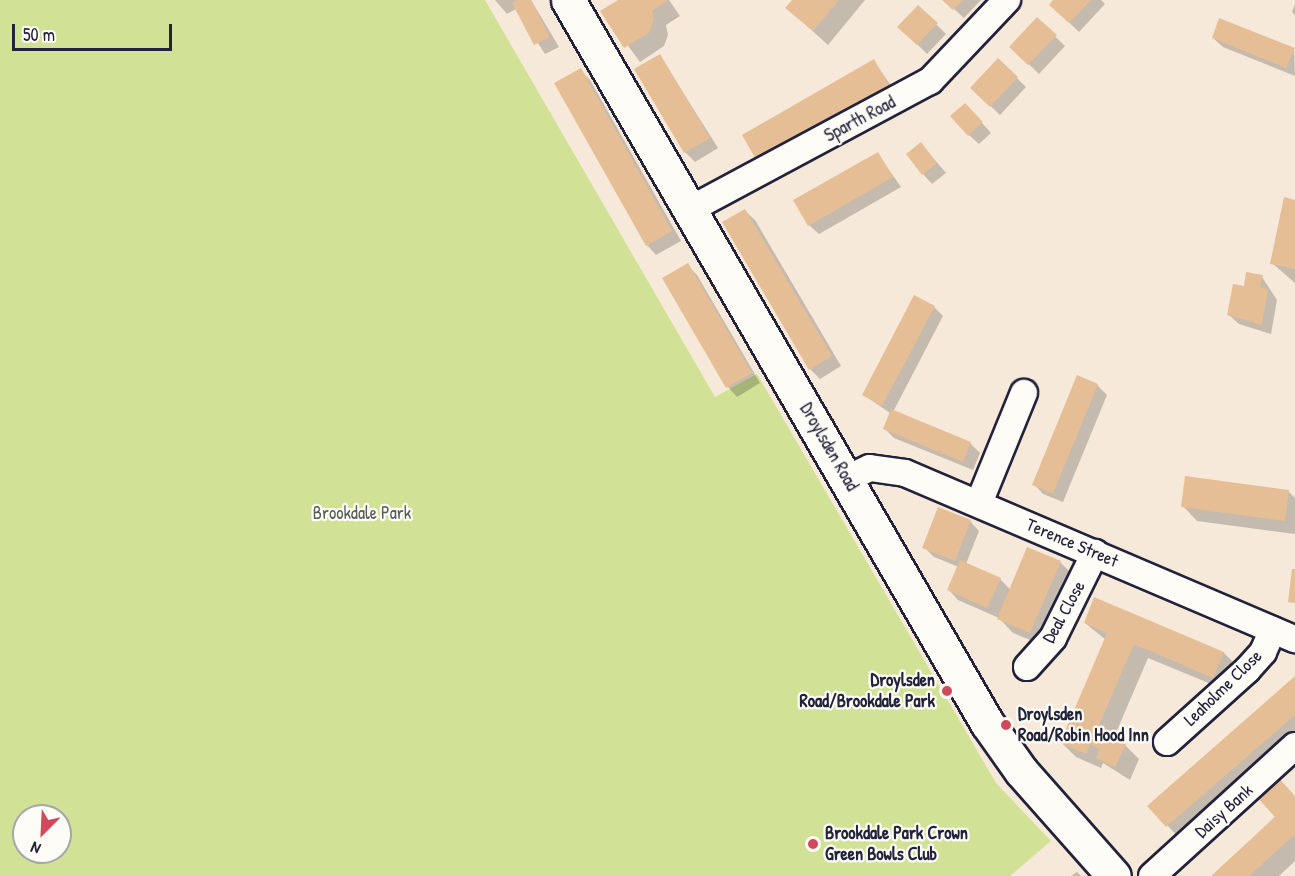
<!DOCTYPE html>
<html>
<head>
<meta charset="utf-8">
<style>
	body { margin:0 }
	#map { position:relative; width:1295px; height:876px; overflow:hidden; background:#f6e9da; font-family:"Patrick Hand",sans-serif }
	div>[style] { position:absolute }
	.green>* { inset:0; background:#d1e296 }
	.shadow>* { inset:0; background:#0003 }
	.building>* { inset:0; background:#e6be96 }
	.roads { filter:drop-shadow(2px 0 #22223b) drop-shadow(-2px 0 #22223b) drop-shadow(0 2px #22223b) drop-shadow(0 -2px #22223b) }
	.street>* { height:26px; margin:-13px; padding:0 13px; transform-origin:13px; border-radius:13px; background:#fdfcf7 }
	.secondary>* { height:33px; margin:-16.5px; padding:0 16.5px; transform-origin:16.5px; border-radius:16.5px; background:#fdfcf7 }
	.dots>* { width:16px; height:16px; translate:-50% -50%; box-sizing:border-box; border:3px solid #fdfcf7; border-radius:50% }
	span { translate:-50% -50%; white-space:nowrap; text-align:center; line-height:1.15; -webkit-text-stroke:4.5px #fdfcf7; paint-order:stroke }
	.street-label { font-size:18px; color:#22223b }
	.park-label { font-size:18px; color:#575c56 }
	.poi-label { font-size:18px; color:#22223b; font-weight:700 }
	.right { translate:-100% -50%; text-align:right }
	.left { translate:0 -50%; text-align:left }
	.north { position:absolute; left:12px; top:804px; width:60px; height:60px; box-sizing:border-box; background:#fdfcf7; border:2px solid #a5a5ac; border-radius:50%; rotate:204deg; font-size:16px; font-weight:700; line-height:24px; text-align:center; color:#22223b }
	.north::after { content:''; display:block; margin:auto; width:21px; height:27px; background:#d1495b; clip-path:polygon(50% 0,100% 100%,50% 72%,0 100%) }
	.scale { position:absolute; left:12px; top:24px; width:160px; height:27px; box-sizing:border-box; border:3px solid #22223b; border-top:0; padding-left:8px; font-size:18px; line-height:21px; white-space:nowrap; color:#22223b; -webkit-text-stroke:4px #fdfcf7; paint-order:stroke }
</style>
</head>
<body>
<div id="map">
	<div class="green">
		<i style="clip-path:polygon(evenodd,0 0,485px 0,715px 397px,757px 374px,996px 783px,1051px 841px,1010px 876px,0 876px,0 0,24px 816px,60px 816px,60px 852px,24px 852px,24px 816px)"></i>
	</div>
	<div class="shadow">
		<i style="clip-path:polygon(495px 0,531px 0,559px 47px,545px 54px,516px 9px,507px 14px)"></i>
		<i style="clip-path:polygon(621px 0,669px 0,680px 16px,666px 25px,668px 35px,664px 46px,640px 62px,603px 12px)"></i>
		<i style="clip-path:polygon(794px 0,865px 0,828px 45px,787px 8px)"></i>
		<i style="clip-path:polygon(944px 0,981px 0,964px 18px)"></i>
		<i style="clip-path:polygon(1055px 0,1101px 0,1105px 4px,1079px 32px,1051px 5px)"></i>
		<i style="clip-path:polygon(1295px 4px,1295px 15px,1292px 12px)"></i>
		<i style="clip-path:polygon(1037px 19px,1065px 46px,1039px 74px,1011px 47px)"></i>
		<i style="clip-path:polygon(936px 24px,946px 34px,927px 54px,909px 36px)"></i>
		<i style="clip-path:polygon(1213px 38px,1294px 49px,1295px 76px,1223px 47px)"></i>
		<i style="clip-path:polygon(660px 56px,718px 148px,695px 162px,685px 152px)"></i>
		<i style="clip-path:polygon(998px 60px,1026px 87px,1000px 115px,972px 88px)"></i>
		<i style="clip-path:polygon(874px 61px,898px 96px,768px 170px)"></i>
		<i style="clip-path:polygon(580px 70px,590px 80px,681px 241px,656px 255px,647px 245px)"></i>
		<i style="clip-path:polygon(974px 114px,991px 133px,979px 144px,969px 135px)"></i>
		<i style="clip-path:polygon(921px 144px,946px 173px,932px 184px,923px 174px)"></i>
		<i style="clip-path:polygon(878px 154px,901px 187px,819px 234px,809px 225px)"></i>
		<i style="clip-path:polygon(1295px 201px,1295px 283px,1272px 263px)"></i>
		<i style="clip-path:polygon(745px 211px,755px 220px,841px 366px,820px 379px,810px 369px)"></i>
		<i style="clip-path:polygon(687px 265px,697px 275px,760px 383px,737px 397px,728px 387px,664px 279px)"></i>
		<i style="clip-path:polygon(1262px 277px,1277px 300px,1271px 334px,1239px 324px,1229px 315px,1245px 288px)"></i>
		<i style="clip-path:polygon(934px 307px,943px 316px,893px 412px,970px 443px,980px 453px,973px 470px,894px 438px,884px 428px,890px 413px,864px 395px)"></i>
		<i style="clip-path:polygon(1097px 385px,1107px 395px,1063px 502px,1043px 494px,1034px 484px)"></i>
		<i style="clip-path:polygon(1288px 491px,1295px 498px,1295px 534px,1197px 521px,1183px 506px)"></i>
		<i style="clip-path:polygon(970px 521px,979px 531px,966px 564px,1000px 579px,1011px 590px,1060px 562px,1074px 576px,1045px 646px,1013px 633px,999px 618px,958px 600px,949px 590px,959px 567px,934px 557px,924px 547px)"></i>
		<i style="clip-path:polygon(1085px 623px,1224px 653px,1238px 667px,1228px 691px,1148px 658px,1113px 740px,1125px 745px,1139px 759px,1130px 780px,1103px 763px,1101px 768px,1076px 757px,1062px 743px,1106px 640px)"></i>
		<i style="clip-path:polygon(1295px 678px,1295px 742px,1182px 841px,1149px 806px)"></i>
		<i style="clip-path:polygon(1295px 797px,1295px 861px,1279px 876px,1214px 876px)"></i>
		<i style="clip-path:polygon(1077px 872px,1081px 876px,1071px 876px)"></i>
	</div>
	<div class="building">
		<i style="clip-path:polygon(518px 0,531px 0,550px 37px,534px 45px,512px 3px)"></i>
		<i style="clip-path:polygon(618px 0,668px 0,652px 11px,654px 19px,650px 32px,624px 48px,600px 11px)"></i>
		<i style="clip-path:polygon(792px 0,839px 0,813px 31px,785px 8px)"></i>
		<i style="clip-path:polygon(942px 0,963px 0,953px 10px)"></i>
		<i style="clip-path:polygon(1053px 0,1091px 0,1069px 23px,1049px 5px)"></i>
		<i style="clip-path:polygon(918px 5px,938px 23px,917px 45px,897px 27px)"></i>
		<i style="clip-path:polygon(1037px 17px,1057px 35px,1028px 65px,1009px 47px)"></i>
		<i style="clip-path:polygon(1219px 18px,1295px 48px,1286px 68px,1212px 38px)"></i>
		<i style="clip-path:polygon(660px 54px,710px 138px,684px 153px,634px 69px)"></i>
		<i style="clip-path:polygon(998px 58px,1018px 77px,990px 107px,970px 88px)"></i>
		<i style="clip-path:polygon(874px 59px,889px 86px,757px 161px,742px 135px)"></i>
		<i style="clip-path:polygon(581px 68px,672px 231px,646px 246px,554px 83px)"></i>
		<i style="clip-path:polygon(965px 103px,983px 122px,968px 136px,950px 116px)"></i>
		<i style="clip-path:polygon(921px 142px,937px 163px,922px 175px,906px 154px)"></i>
		<i style="clip-path:polygon(878px 152px,893px 177px,808px 226px,793px 200px)"></i>
		<i style="clip-path:polygon(1284px 197px,1295px 200px,1295px 269px,1270px 264px)"></i>
		<i style="clip-path:polygon(745px 209px,832px 356px,809px 370px,722px 222px)"></i>
		<i style="clip-path:polygon(688px 263px,752px 373px,726px 388px,662px 278px)"></i>
		<i style="clip-path:polygon(1246px 272px,1263px 275px,1260px 287px,1268px 289px,1262px 325px,1227px 315px,1233px 284px,1244px 286px)"></i>
		<i style="clip-path:polygon(914px 295px,935px 306px,882px 406px,862px 395px)"></i>
		<i style="clip-path:polygon(1077px 375px,1098px 384px,1053px 494px,1032px 485px)"></i>
		<i style="clip-path:polygon(891px 409px,971px 442px,963px 462px,883px 429px)"></i>
		<i style="clip-path:polygon(1185px 476px,1289px 490px,1285px 521px,1181px 507px)"></i>
		<i style="clip-path:polygon(938px 507px,971px 520px,955px 561px,922px 548px)"></i>
		<i style="clip-path:polygon(1027px 547px,1061px 561px,1030px 633px,997px 619px)"></i>
		<i style="clip-path:polygon(960px 560px,1001px 578px,987px 608px,947px 590px)"></i>
		<i style="clip-path:polygon(1292px 569px,1295px 569px,1295px 603px,1288px 602px)"></i>
		<i style="clip-path:polygon(1094px 597px,1224px 652px,1213px 678px,1134px 644px,1096px 732px,1126px 744px,1115px 767px,1096px 758px,1100px 749px,1090px 744px,1086px 754px,1060px 743px,1107px 633px,1084px 623px)"></i>
		<i style="clip-path:polygon(1295px 676px,1295px 715px,1166px 827px,1147px 806px)"></i>
		<i style="clip-path:polygon(1276px 775px,1295px 796px,1295px 838px,1293px 836px,1249px 876px,1211px 876px,1275px 817px,1255px 795px)"></i>
	</div>
	<div class="roads">
		<div class="street">
			<i style="left:691px;top:209px;width:271px;rotate:-28.2deg"></i>
			<i style="left:930px;top:81px;width:112px;rotate:-46.5deg"></i>
			<i style="left:847px;top:479px;width:25px;rotate:-26deg"></i>
			<i style="left:870px;top:468px;width:35px;rotate:8deg"></i>
			<i style="left:905px;top:473px;width:424px;rotate:23.1deg"></i>
			<i style="left:979px;top:503px;width:119px;rotate:-67.8deg"></i>
			<i style="left:1027px;top:667px;width:39px;rotate:-48deg"></i>
			<i style="left:1053px;top:638px;width:95px;rotate:-63.7deg"></i>
			<i style="left:1167px;top:742px;width:108px;rotate:-42deg"></i>
			<i style="left:1247px;top:670px;width:24px;rotate:-48deg"></i>
			<i style="left:1263px;top:652px;width:24px;rotate:-66deg"></i>
			<i style="left:1152px;top:876px;width:193px;rotate:-42.3deg"></i>
		</div>
		<div class="secondary">
			<i style="left:568px;top:0;width:836px;rotate:59.91deg"></i>
			<i style="left:987px;top:723px;width:59px;rotate:54.7deg"></i>
			<i style="left:1021px;top:771px;width:140px;rotate:48.5deg"></i>
		</div>
	</div>
	<div class="dots">
		<i style="left:947px;top:691px;background:#d1495b"></i>
		<i style="left:1006px;top:725px;background:#d1495b"></i>
		<i style="left:813px;top:844px;background:#d1495b"></i>
	</div>
	<div class="street-label">
		<span style="left:860px;top:119px;rotate:-28deg">Sparth Road</span>
		<span style="left:829px;top:447px;rotate:60deg">Droylsden Road</span>
		<span style="left:1072px;top:543px;rotate:23deg">Terence Street</span>
		<span style="left:1064px;top:612px;rotate:-61deg">Deal Close</span>
		<span style="left:1223px;top:688px;rotate:-44deg">Leaholme Close</span>
		<span style="left:1224px;top:811px;rotate:-42deg">Daisy Bank</span>
	</div>
	<div class="park-label">
		<span style="left:362px;top:513px">Brookdale Park</span>
	</div>
	<div class="poi-label">
		<span class="right" style="left:935px;top:691px">Droylsden<br>Road/Brookdale Park</span>
		<span class="left" style="left:1018px;top:725px">Droylsden<br>Road/Robin Hood Inn</span>
		<span class="left" style="left:825px;top:844px">Brookdale Park Crown<br>Green Bowls Club</span>
	</div>
	<div class="north">N</div>
	<div class="scale">50 m</div>
</div>
</body>
</html>
